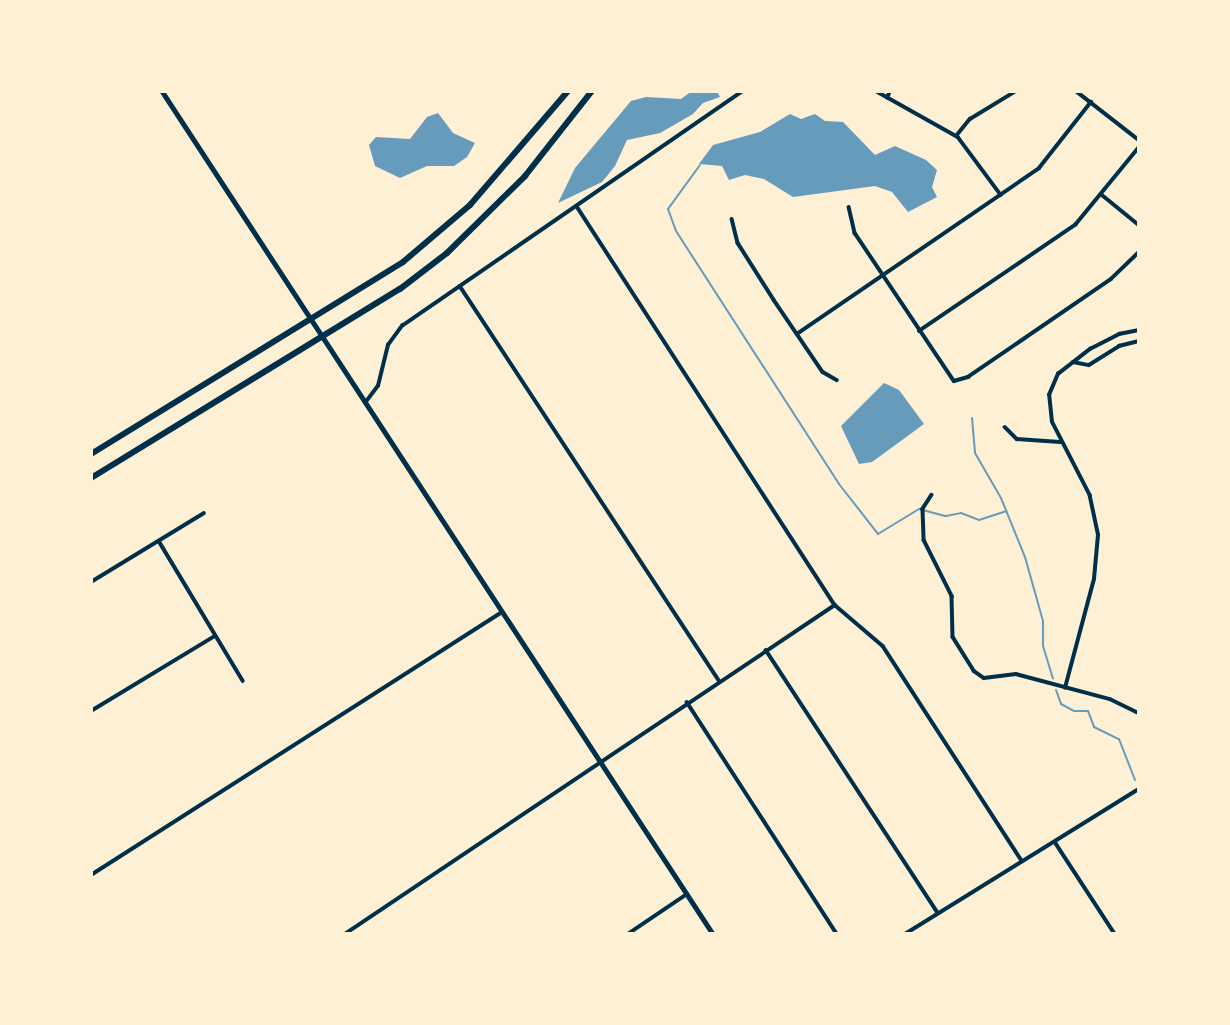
<!DOCTYPE html>
<html>
<head>
<meta charset="utf-8">
<style>
	body { margin:0 }
	#map { position:relative; width:1230px; height:1025px; overflow:hidden; background:#fdf0d5; font-family:"IBM Plex Sans",sans-serif }
	div>[style] { position:absolute }
	.water>* { inset:0; background:#669bbc }
	.stream>* { height:2px; margin:-1px; padding:0 1px; transform-origin:1px; border-radius:1px; background:#669bbc }
	.minor>* { height:3.5px; margin:-1.75px; padding:0 1.75px; transform-origin:1.75px; border-radius:1.75px; background:#003049 }
	.secondary>* { height:4.5px; margin:-2.25px; padding:0 2.25px; transform-origin:2.25px; border-radius:2.25px; background:#003049 }
	.motorway>* { height:6px; margin:-3px; padding:0 3px; transform-origin:3px; border-radius:3px; background:#003049 }
	span { translate:-50% -50%; white-space:nowrap; text-align:center; line-height:1.15; -webkit-text-stroke:7px #fdf0d5; paint-order:stroke }
	.frame { position:absolute; inset:0; border:93px solid #fdf0d5; pointer-events:none }
</style>
</head>
<body>
<div id="map">
	<div class="water">
		<i style="clip-path:polygon(692px 91px,717px 91px,720px 97px,703px 103px,693px 114px,660px 133px,627px 140px,615px 166px,602px 182px,558px 203px,575px 168px,631px 101px,646px 97px,681px 99px)"></i>
		<i style="clip-path:polygon(438px 113px,453px 133px,475px 143px,467px 157px,454px 166px,427px 166px,400px 178px,375px 166px,369px 145px,376px 137px,410px 139px,427px 117px)"></i>
		<i style="clip-path:polygon(790px 114px,801px 119px,815px 114px,825px 121px,843px 122px,875px 155px,895px 146px,926px 160px,937px 170px,932px 187px,937px 197px,908px 212px,892px 192px,875px 186px,793px 197px,764px 179px,745px 175px,729px 180px,722px 166px,699px 164px,713px 145px,760px 132px)"></i>
		<i style="clip-path:polygon(884px 383px,899px 390px,924px 424px,872px 462px,859px 464px,841px 426px)"></i>
	</div>
	<div class="stream">
		<i style="left:700px;top:165px;width:54px;rotate:126deg"></i>
		<i style="left:668px;top:209px;width:23px;rotate:70deg"></i>
		<i style="left:676px;top:231px;width:301px;rotate:57.2deg"></i>
		<i style="left:839px;top:484px;width:63px;rotate:52deg"></i>
		<i style="left:878px;top:534px;width:48px;rotate:-31.4deg"></i>
		<i style="left:919px;top:509px;width:28px;rotate:15deg"></i>
		<i style="left:946px;top:516px;width:15px;rotate:-11deg"></i>
		<i style="left:961px;top:513px;width:19px;rotate:21deg"></i>
		<i style="left:979px;top:520px;width:29px;rotate:-18deg"></i>
		<i style="left:972px;top:418px;width:35px;rotate:85deg"></i>
		<i style="left:975px;top:453px;width:52px;rotate:60deg"></i>
		<i style="left:1001px;top:498px;width:64px;rotate:67.9deg"></i>
		<i style="left:1025px;top:557px;width:66px;rotate:74.3deg"></i>
		<i style="left:1043px;top:621px;width:25px;rotate:90deg"></i>
		<i style="left:1043px;top:646px;width:34px;rotate:73deg"></i>
		<i style="left:1056px;top:690px;width:15px;rotate:70deg"></i>
		<i style="left:1061px;top:704px;width:15px;rotate:28deg"></i>
		<i style="left:1074px;top:711px;width:14px"></i>
		<i style="left:1088px;top:711px;width:17px;rotate:69deg"></i>
		<i style="left:1094px;top:727px;width:28px;rotate:26deg"></i>
		<i style="left:1119px;top:739px;width:44px;rotate:68.7deg"></i>
	</div>
	<div class="minor">
		<i style="left:876px;top:91px;width:94px;rotate:29.3deg"></i>
		<i style="left:958px;top:137px;width:72px;rotate:53.4deg"></i>
		<i style="left:1076px;top:91px;width:80px;rotate:37.9deg"></i>
		<i style="left:887px;top:98px;width:8px;rotate:-67deg"></i>
		<i style="left:956px;top:136px;width:22px;rotate:-51deg"></i>
		<i style="left:970px;top:119px;width:54px;rotate:-31.3deg"></i>
		<i style="left:1101px;top:194px;width:49px;rotate:39.2deg"></i>
		<i style="left:849px;top:207px;width:27px;rotate:77deg"></i>
		<i style="left:855px;top:233px;width:178px;rotate:56.2deg"></i>
		<i style="left:954px;top:381px;width:15px;rotate:-16deg"></i>
		<i style="left:968px;top:377px;width:173px;rotate:-34.4deg"></i>
		<i style="left:1111px;top:279px;width:39px;rotate:-44deg"></i>
		<i style="left:578px;top:208px;width:473px;rotate:57.1deg"></i>
		<i style="left:835px;top:605px;width:63px;rotate:40.5deg"></i>
		<i style="left:883px;top:646px;width:256px;rotate:57.1deg"></i>
		<i style="left:732px;top:219px;width:25px;rotate:76deg"></i>
		<i style="left:738px;top:243px;width:67px;rotate:57.7deg"></i>
		<i style="left:774px;top:300px;width:87px;rotate:55.8deg"></i>
		<i style="left:823px;top:372px;width:16px;rotate:30deg"></i>
		<i style="left:460px;top:286px;width:472px;rotate:56.7deg"></i>
		<i style="left:919px;top:331px;width:189px;rotate:-34.2deg"></i>
		<i style="left:1075px;top:225px;width:101px;rotate:-50.6deg"></i>
		<i style="left:797px;top:334px;width:293px;rotate:-34.4deg"></i>
		<i style="left:1039px;top:168px;width:84px;rotate:-51.8deg"></i>
		<i style="left:1073px;top:362px;width:16px;rotate:11deg"></i>
		<i style="left:1089px;top:365px;width:36px;rotate:-32deg"></i>
		<i style="left:1119px;top:346px;width:21px;rotate:-14deg"></i>
		<i style="left:365px;top:403px;width:21px;rotate:-53deg"></i>
		<i style="left:378px;top:386px;width:42px;rotate:-76.3deg"></i>
		<i style="left:388px;top:345px;width:24px;rotate:-54deg"></i>
		<i style="left:402px;top:326px;width:414px;rotate:-34.6deg"></i>
		<i style="left:1005px;top:427px;width:17px;rotate:45deg"></i>
		<i style="left:1017px;top:439px;width:43px;rotate:4deg"></i>
		<i style="left:932px;top:495px;width:17px;rotate:123deg"></i>
		<i style="left:923px;top:509px;width:31px;rotate:88deg"></i>
		<i style="left:924px;top:540px;width:63px;rotate:63.4deg"></i>
		<i style="left:952px;top:596px;width:41px;rotate:88.6deg"></i>
		<i style="left:953px;top:637px;width:40px;rotate:58deg"></i>
		<i style="left:974px;top:671px;width:12px;rotate:35deg"></i>
		<i style="left:984px;top:678px;width:32px;rotate:-7deg"></i>
		<i style="left:1016px;top:674px;width:97px;rotate:14.9deg"></i>
		<i style="left:1110px;top:699px;width:32px;rotate:26deg"></i>
		<i style="left:159px;top:541px;width:163px;rotate:59deg"></i>
		<i style="left:91px;top:582px;width:132px;rotate:-31.4deg"></i>
		<i style="left:766px;top:650px;width:314px;rotate:56.8deg"></i>
		<i style="left:1065px;top:688px;width:113px;rotate:-75.1deg"></i>
		<i style="left:1094px;top:579px;width:44px;rotate:-84.8deg"></i>
		<i style="left:1098px;top:535px;width:40px;rotate:-102deg"></i>
		<i style="left:1090px;top:496px;width:83px;rotate:-117.2deg"></i>
		<i style="left:1052px;top:422px;width:27px;rotate:-96deg"></i>
		<i style="left:1049px;top:395px;width:23px;rotate:-67deg"></i>
		<i style="left:1058px;top:374px;width:41px;rotate:-38deg"></i>
		<i style="left:1090px;top:349px;width:33px;rotate:-27deg"></i>
		<i style="left:1119px;top:334px;width:20px;rotate:-11deg"></i>
		<i style="left:687px;top:702px;width:276px;rotate:57.1deg"></i>
		<i style="left:91px;top:711px;width:145px;rotate:-31.2deg"></i>
		<i style="left:1055px;top:842px;width:110px;rotate:56.9deg"></i>
		<i style="left:91px;top:875px;width:488px;rotate:-32.6deg"></i>
		<i style="left:345px;top:934px;width:590px;rotate:-33.88deg"></i>
		<i style="left:628px;top:934px;width:71px;rotate:-34.1deg"></i>
		<i style="left:905px;top:934px;width:275px;rotate:-31.8deg"></i>
	</div>
	<div class="secondary">
		<i style="left:162px;top:91px;width:1007px;rotate:56.83deg"></i>
	</div>
	<div class="motorway">
		<i style="left:91px;top:454px;width:366px;rotate:-31.6deg"></i>
		<i style="left:403px;top:262px;width:88px;rotate:-40.4deg"></i>
		<i style="left:470px;top:205px;width:150px;rotate:-49.3deg"></i>
		<i style="left:91px;top:478px;width:362px;rotate:-31.5deg"></i>
		<i style="left:400px;top:289px;width:59px;rotate:-37.5deg"></i>
		<i style="left:447px;top:253px;width:110px;rotate:-44.6deg"></i>
		<i style="left:525px;top:176px;width:108px;rotate:-51.8deg"></i>
	</div>
	<div class="frame"></div>
</div>
</body>
</html>
